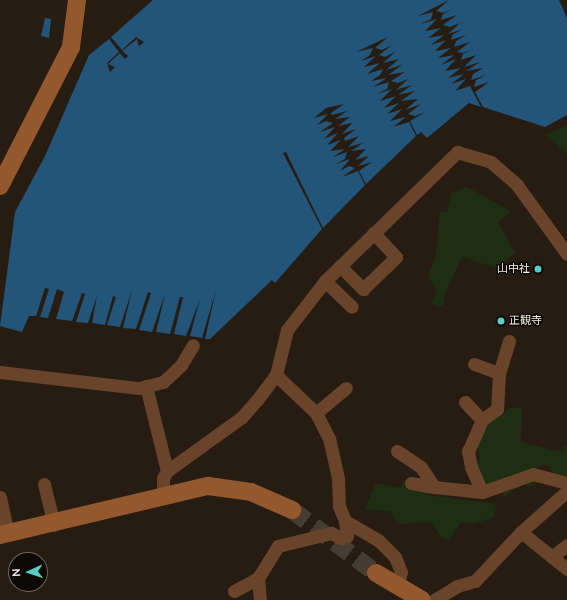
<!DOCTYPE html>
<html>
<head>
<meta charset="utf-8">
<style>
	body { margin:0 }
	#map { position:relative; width:567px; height:600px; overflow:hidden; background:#271c11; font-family:"Nunito Sans","Noto Sans JP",sans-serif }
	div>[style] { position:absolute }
	.green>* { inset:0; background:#1e2e13 }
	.water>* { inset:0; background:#235479 }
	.secondary-tunnel>* { height:18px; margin-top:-9px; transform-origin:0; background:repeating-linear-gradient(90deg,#463c31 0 18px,transparent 0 27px) }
	.street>* { height:13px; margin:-6.5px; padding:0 6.5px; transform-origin:6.5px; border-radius:6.5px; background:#69442b }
	.secondary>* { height:18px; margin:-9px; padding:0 9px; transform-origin:9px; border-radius:9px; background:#93582d }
	.dots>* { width:11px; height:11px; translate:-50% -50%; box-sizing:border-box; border:2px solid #0c0804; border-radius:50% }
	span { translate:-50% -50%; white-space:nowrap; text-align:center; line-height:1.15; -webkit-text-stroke:3px #0c0804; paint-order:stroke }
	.poi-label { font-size:11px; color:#f9f1e9 }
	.right { translate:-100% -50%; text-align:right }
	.left { translate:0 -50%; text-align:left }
	.north { position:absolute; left:8px; top:552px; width:40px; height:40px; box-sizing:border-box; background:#0c0804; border:1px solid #6b6560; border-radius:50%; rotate:267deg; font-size:11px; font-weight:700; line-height:16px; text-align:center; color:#f9f1e9 }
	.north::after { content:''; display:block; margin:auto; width:14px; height:18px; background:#56cec3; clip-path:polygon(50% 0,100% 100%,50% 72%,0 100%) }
</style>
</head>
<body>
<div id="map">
	<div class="green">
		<i style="clip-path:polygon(567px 125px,567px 154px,545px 135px)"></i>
		<i style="clip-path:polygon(467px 187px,511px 211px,498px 222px,515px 253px,497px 268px,462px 257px,445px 293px,443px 307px,431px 303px,437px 291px,428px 276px,436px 255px,440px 211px,447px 212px,451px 193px)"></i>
		<i style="clip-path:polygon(510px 408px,522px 408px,521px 442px,563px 452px,564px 445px,567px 445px,567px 478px,553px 475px,550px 466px,544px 465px,536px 468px,540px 481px,531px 486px,522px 485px,504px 497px,502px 490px,486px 485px,477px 464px,480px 457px,476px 442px,483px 428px)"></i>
		<i style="clip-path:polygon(403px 480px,429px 489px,428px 495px,496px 504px,494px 517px,473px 524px,461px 522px,449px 540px,442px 538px,430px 522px,398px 524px,390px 511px,365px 509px,376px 483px,401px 488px)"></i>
	</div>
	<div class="water">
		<i style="clip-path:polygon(153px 0,559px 0,567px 18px,567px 115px,545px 127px,483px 107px,475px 92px,489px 82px,474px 87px,476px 80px,486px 75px,471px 80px,473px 74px,483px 68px,466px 71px,480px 62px,464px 67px,476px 55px,461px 60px,463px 54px,473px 49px,463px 53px,457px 52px,470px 42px,454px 47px,456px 41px,466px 35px,451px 40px,453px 34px,463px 29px,448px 34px,460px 23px,450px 27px,443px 25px,457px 15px,441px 20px,443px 14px,453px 9px,443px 13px,436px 11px,449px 0,418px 16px,433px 12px,431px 19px,421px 24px,437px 19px,425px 31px,441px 28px,428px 38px,444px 35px,431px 45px,446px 40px,435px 51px,451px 48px,438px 58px,454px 55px,441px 65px,456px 59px,445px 71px,461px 68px,448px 78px,464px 74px,451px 84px,466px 79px,455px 91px,470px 86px,481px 107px,469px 103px,427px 138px,421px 132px,417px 135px,410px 121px,425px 112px,415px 116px,408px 114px,421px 104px,405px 110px,418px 99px,401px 101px,415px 91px,398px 95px,412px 85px,396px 90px,408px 79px,398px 83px,391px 81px,405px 72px,388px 75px,402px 65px,386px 70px,399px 59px,383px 63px,395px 52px,385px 57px,379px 55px,392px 45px,382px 50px,375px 48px,388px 37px,356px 52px,373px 48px,370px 55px,361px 61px,376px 56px,364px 67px,380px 63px,367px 74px,383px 69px,380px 75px,371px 81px,387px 78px,373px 87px,389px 82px,387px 89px,377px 94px,392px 89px,380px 101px,396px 96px,384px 108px,399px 103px,387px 114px,402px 109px,390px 121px,406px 117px,393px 127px,409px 122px,416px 136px,366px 184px,359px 171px,372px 162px,358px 166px,369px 156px,355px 160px,366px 149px,351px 151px,363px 143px,348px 147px,359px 136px,345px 141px,344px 138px,356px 129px,342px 134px,352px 123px,338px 126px,350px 117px,335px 119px,347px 111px,332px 115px,331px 113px,344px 104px,326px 108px,314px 118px,328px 114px,317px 125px,326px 121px,333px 123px,320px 132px,335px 127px,324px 139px,338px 133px,327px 145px,341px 140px,330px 151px,345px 149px,333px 157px,347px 152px,345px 159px,336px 164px,350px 159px,340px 171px,349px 166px,355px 168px,342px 177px,358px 171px,365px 185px,323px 228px,286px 152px,283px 153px,322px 229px,275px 283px,272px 280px,210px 339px,205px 339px,216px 290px,202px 338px,190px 336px,200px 299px,186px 336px,174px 334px,183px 297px,180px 297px,170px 334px,156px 332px,165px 294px,152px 332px,139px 330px,151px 293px,148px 292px,136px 329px,123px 328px,132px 290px,120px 327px,107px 325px,116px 297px,113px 296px,105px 325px,92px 323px,97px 296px,88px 323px,76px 322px,85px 294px,82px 293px,72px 321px,56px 319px,64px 292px,57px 289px,48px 318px,40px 317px,49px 289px,45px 288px,36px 316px,29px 316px,22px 332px,0 326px,15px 212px,45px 156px,89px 55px,109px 39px,119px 52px,107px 63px,110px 72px,115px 67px,108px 64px,120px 53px,125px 59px,128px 56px,122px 51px,137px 39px,139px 46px,144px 42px,136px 37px,122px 50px,111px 37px)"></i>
		<i style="clip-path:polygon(45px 18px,51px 19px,49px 38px,41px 36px)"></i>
	</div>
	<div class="secondary-tunnel">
		<i style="left:292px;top:510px;width:105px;rotate:36.9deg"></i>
	</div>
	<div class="street">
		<i style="left:340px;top:266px;width:33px;rotate:45deg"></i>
		<i style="left:363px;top:289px;width:46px;rotate:-44.1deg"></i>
		<i style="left:396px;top:257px;width:33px;rotate:-133deg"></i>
		<i style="left:325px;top:281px;width:37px;rotate:44deg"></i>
		<i style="left:509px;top:341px;width:34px;rotate:107deg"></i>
		<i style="left:499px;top:373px;width:36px;rotate:93deg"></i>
		<i style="left:497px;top:409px;width:19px;rotate:144deg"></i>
		<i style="left:482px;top:420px;width:34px;rotate:114deg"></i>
		<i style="left:468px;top:451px;width:16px;rotate:79deg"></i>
		<i style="left:471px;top:467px;width:27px;rotate:66deg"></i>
		<i style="left:482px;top:492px;width:54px;rotate:-19.4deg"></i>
		<i style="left:533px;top:474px;width:35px;rotate:15deg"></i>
		<i style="left:474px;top:364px;width:27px;rotate:20deg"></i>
		<i style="left:0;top:372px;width:140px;rotate:6.6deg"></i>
		<i style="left:139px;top:388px;width:25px;rotate:-14deg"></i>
		<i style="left:163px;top:382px;width:25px;rotate:-43deg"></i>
		<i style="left:181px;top:365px;width:23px;rotate:-59deg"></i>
		<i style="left:276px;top:375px;width:55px;rotate:43.5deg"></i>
		<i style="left:316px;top:413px;width:28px;rotate:63deg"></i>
		<i style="left:329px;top:438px;width:41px;rotate:77.3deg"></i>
		<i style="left:338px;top:478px;width:28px;rotate:88deg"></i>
		<i style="left:339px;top:506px;width:16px;rotate:68deg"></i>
		<i style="left:345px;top:521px;width:38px;rotate:30deg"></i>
		<i style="left:378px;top:540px;width:24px;rotate:45deg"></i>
		<i style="left:395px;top:557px;width:16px;rotate:68deg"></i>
		<i style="left:401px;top:572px;width:15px;rotate:106deg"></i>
		<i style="left:146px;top:386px;width:88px;rotate:76.1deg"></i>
		<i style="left:465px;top:402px;width:25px;rotate:47deg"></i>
		<i style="left:316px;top:413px;width:39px;rotate:-40deg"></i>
		<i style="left:397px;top:451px;width:29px;rotate:34deg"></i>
		<i style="left:421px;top:467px;width:24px;rotate:57deg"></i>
		<i style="left:434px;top:487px;width:48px;rotate:5.9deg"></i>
		<i style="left:411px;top:483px;width:23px;rotate:10deg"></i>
		<i style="left:44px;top:484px;width:42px;rotate:76.3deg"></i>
		<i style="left:567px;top:491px;width:62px;rotate:138.3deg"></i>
		<i style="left:521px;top:532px;width:59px;rotate:38.8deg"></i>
		<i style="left:163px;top:495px;width:17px;rotate:-90deg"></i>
		<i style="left:163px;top:478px;width:8px;rotate:-60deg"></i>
		<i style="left:167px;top:471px;width:92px;rotate:-35.8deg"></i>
		<i style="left:242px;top:417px;width:23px;rotate:-49deg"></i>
		<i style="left:257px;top:400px;width:31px;rotate:-53deg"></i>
		<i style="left:276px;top:375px;width:46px;rotate:-76.3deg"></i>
		<i style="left:287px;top:330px;width:62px;rotate:-52.2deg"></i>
		<i style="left:325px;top:281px;width:185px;rotate:-44.3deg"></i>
		<i style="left:457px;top:152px;width:35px;rotate:16deg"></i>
		<i style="left:491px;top:162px;width:35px;rotate:41deg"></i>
		<i style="left:517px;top:185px;width:85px;rotate:54.1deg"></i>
		<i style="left:0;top:497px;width:38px;rotate:78deg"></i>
		<i style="left:552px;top:557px;width:19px;rotate:-39deg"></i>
		<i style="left:258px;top:578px;width:22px;rotate:85deg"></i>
		<i style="left:234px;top:591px;width:27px;rotate:-28deg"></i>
		<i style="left:258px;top:578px;width:38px;rotate:-58deg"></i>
		<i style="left:278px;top:546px;width:55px;rotate:-13.8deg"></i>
		<i style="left:331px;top:533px;width:11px;rotate:27deg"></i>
		<i style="left:341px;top:538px;width:6px;rotate:-18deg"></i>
		<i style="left:347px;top:536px;width:15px;rotate:-98deg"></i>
		<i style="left:434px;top:600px;width:27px;rotate:-31deg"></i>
		<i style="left:457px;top:586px;width:19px;rotate:-16deg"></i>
		<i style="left:475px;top:581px;width:67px;rotate:-46.8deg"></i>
	</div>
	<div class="secondary">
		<i style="left:0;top:186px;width:156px;rotate:-62.9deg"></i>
		<i style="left:71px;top:47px;width:47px;rotate:-82.7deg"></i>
		<i style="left:0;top:535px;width:214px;rotate:-13.3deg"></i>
		<i style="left:208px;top:486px;width:43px;rotate:7.9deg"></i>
		<i style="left:251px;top:492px;width:45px;rotate:23.7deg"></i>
		<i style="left:376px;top:573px;width:53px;rotate:30.4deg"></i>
	</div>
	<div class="dots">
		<i style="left:538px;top:269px;background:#56cec3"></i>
		<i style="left:501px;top:321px;background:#56cec3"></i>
	</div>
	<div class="poi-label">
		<span class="right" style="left:530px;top:269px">山中社</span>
		<span class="left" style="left:509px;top:321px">正観寺</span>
	</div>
	<div class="north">N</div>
</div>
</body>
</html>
